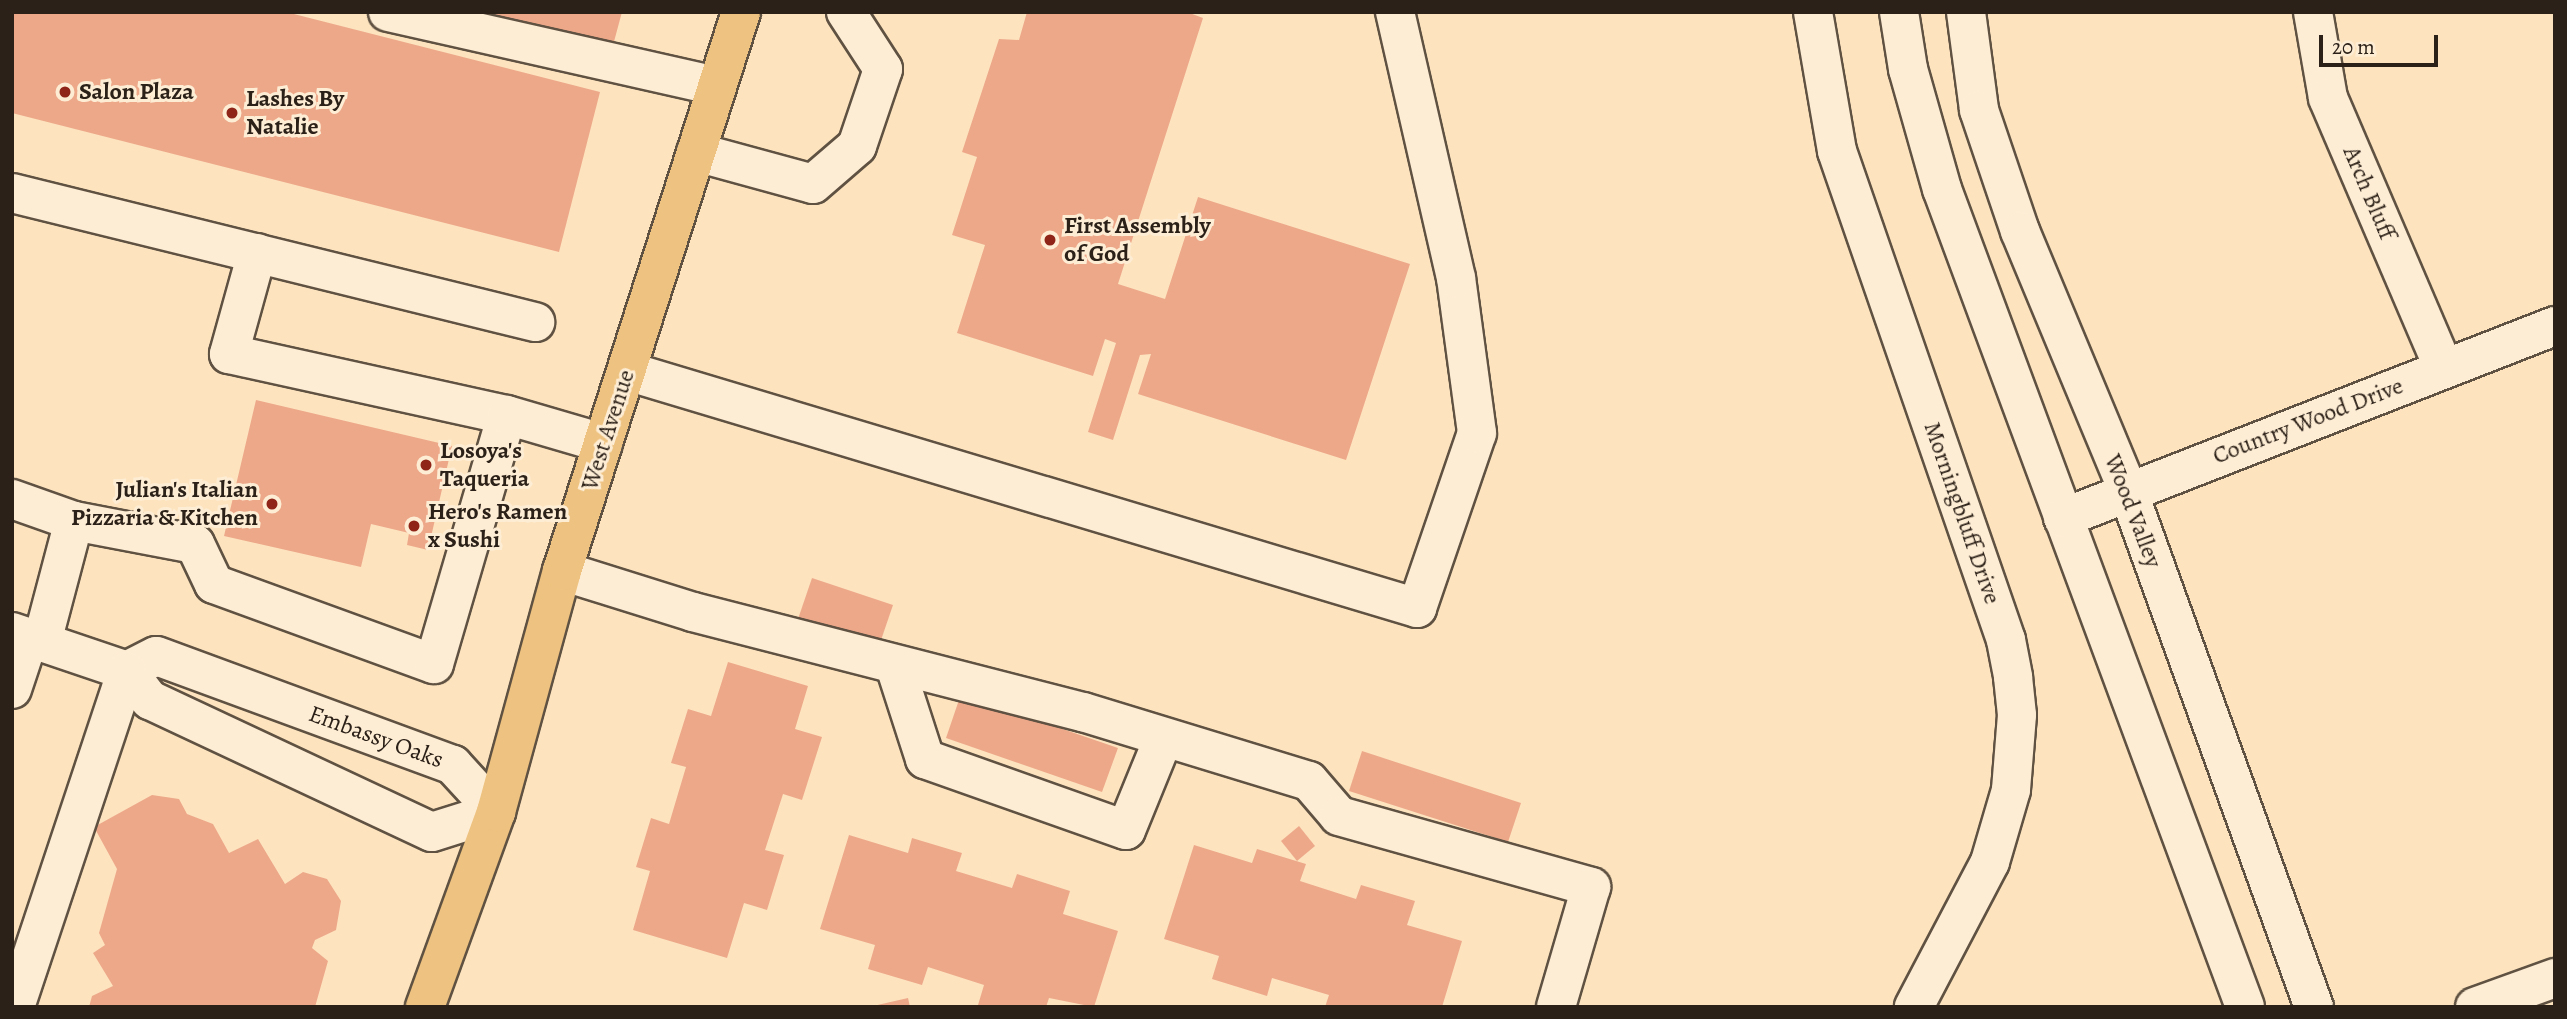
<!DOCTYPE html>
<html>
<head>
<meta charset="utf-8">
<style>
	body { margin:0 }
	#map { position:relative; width:2567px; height:1019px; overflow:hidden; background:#fde4bf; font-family:Alegreya,serif }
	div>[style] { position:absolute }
	.building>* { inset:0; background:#eda88a }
	.roads { filter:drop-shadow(2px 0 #605242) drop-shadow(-2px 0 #605242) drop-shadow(0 2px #605242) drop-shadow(0 -2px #605242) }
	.minor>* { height:38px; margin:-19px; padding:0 19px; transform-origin:19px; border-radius:19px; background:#feedd5 }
	.major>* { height:38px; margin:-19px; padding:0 19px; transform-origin:19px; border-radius:19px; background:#eec280 }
	.dots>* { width:19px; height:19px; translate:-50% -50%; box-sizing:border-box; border:4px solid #feedd5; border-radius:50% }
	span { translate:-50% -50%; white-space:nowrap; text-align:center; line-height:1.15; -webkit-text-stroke:6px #feedd5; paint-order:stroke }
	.poi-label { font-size:24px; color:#2c2118; font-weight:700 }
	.left { translate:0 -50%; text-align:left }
	.right { translate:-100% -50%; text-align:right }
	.street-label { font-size:24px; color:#2c2118 }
	.frame { position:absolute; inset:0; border:14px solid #2c2118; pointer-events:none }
	.scale { position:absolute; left:2319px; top:35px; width:119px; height:32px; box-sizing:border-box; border:4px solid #2c2118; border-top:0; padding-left:9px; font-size:21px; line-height:24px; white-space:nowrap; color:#2c2118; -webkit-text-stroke:5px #feedd5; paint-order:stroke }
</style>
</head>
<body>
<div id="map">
	<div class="building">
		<i style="clip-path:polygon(12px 12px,286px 12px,600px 92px,559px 252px,12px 113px)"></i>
		<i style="clip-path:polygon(473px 12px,622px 12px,612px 49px)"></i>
		<i style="clip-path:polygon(1027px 12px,1187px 12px,1203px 18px,1118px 284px,1165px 299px,1198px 197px,1410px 264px,1346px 460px,1138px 394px,1151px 354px,1140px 355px,1113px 440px,1088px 432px,1116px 343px,1105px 339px,1093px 376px,957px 333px,985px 245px,952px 235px,977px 157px,962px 152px,999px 39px,1019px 40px)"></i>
		<i style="clip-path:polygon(256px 400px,452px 446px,428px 550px,407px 545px,409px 533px,371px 524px,361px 567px,224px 536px)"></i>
		<i style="clip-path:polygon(812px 578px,893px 605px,879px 646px,798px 619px)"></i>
		<i style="clip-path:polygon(728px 662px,808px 686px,795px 729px,822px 737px,802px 800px,783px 794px,765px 850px,784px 855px,767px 910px,744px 903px,727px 958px,633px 930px,650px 871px,636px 867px,651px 818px,669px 824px,686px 767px,671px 763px,688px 709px,711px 716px)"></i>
		<i style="clip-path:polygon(961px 694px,1118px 748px,1102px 792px,946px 738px)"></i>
		<i style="clip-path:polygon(1362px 751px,1521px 803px,1508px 842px,1349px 791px)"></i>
		<i style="clip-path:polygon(152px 795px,179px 799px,187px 814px,213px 824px,229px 853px,258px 839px,285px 884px,303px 872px,327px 879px,341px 901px,336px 930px,315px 940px,312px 948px,328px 961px,315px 1007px,89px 1007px,92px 996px,113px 986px,93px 953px,105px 945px,99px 933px,117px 869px,94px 827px)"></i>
		<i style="clip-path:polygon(1299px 826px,1315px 846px,1297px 861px,1281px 841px)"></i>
		<i style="clip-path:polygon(849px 835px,908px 853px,912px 838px,962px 853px,956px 871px,1012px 888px,1017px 874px,1070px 891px,1063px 914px,1118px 931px,1094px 1007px,1049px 998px,1046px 1007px,985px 1007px,978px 1005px,984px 985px,928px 967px,922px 985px,868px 969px,875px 945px,820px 929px)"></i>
		<i style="clip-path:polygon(1194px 845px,1252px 863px,1257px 849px,1306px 864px,1300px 881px,1356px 899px,1361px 885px,1415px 901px,1407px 925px,1462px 941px,1442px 1007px,1325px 1007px,1329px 995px,1272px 978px,1267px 996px,1212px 979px,1219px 956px,1164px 939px)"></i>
		<i style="clip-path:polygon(908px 998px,910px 1007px,874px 1007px,873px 1006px)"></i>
	</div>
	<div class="roads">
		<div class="minor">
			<i style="left:388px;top:12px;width:337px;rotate:12.7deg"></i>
			<i style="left:1813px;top:12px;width:141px;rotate:80.2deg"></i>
			<i style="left:1837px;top:151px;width:517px;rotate:70.93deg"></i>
			<i style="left:2006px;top:640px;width:38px;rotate:79deg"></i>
			<i style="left:2013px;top:677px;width:38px;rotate:84deg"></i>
			<i style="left:2017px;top:715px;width:75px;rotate:94.6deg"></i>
			<i style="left:2011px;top:790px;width:75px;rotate:106.3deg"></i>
			<i style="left:1990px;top:862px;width:164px;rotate:117.7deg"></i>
			<i style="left:1899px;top:12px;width:58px;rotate:81deg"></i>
			<i style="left:1908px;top:69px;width:125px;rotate:74.2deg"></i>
			<i style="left:1942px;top:189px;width:872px;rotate:69.67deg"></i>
			<i style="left:1966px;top:12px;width:99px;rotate:82.4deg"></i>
			<i style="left:1979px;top:110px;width:128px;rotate:71.3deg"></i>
			<i style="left:2020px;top:231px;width:282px;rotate:67.4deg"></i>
			<i style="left:2128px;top:491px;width:548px;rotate:70.18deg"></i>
			<i style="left:2313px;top:12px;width:87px;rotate:80.1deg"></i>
			<i style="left:2328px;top:98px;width:294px;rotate:66.8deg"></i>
			<i style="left:696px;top:152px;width:121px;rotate:15.3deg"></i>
			<i style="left:813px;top:184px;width:58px;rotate:-40.8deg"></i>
			<i style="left:857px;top:146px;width:81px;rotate:-71.3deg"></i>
			<i style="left:883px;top:69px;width:68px;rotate:-123deg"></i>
			<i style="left:12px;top:193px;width:539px;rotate:13.86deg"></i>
			<i style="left:257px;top:253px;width:105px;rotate:105.5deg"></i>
			<i style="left:229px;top:354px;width:285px;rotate:12.4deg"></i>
			<i style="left:627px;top:371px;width:825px;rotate:16.7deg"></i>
			<i style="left:1417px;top:608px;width:185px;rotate:-71.1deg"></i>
			<i style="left:1477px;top:433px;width:156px;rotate:-97.7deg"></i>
			<i style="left:1456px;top:278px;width:273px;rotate:-102.9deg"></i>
			<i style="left:12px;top:499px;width:66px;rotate:19.5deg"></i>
			<i style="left:2063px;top:518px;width:528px;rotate:-21.32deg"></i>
			<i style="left:562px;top:571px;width:137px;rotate:17.4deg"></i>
			<i style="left:693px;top:612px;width:403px;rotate:14.4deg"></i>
			<i style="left:1083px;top:712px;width:236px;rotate:17deg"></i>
			<i style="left:1309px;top:781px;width:46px;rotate:49.4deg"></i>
			<i style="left:1339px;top:816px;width:262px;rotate:15.7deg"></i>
			<i style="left:1591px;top:887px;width:125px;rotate:106.3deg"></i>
			<i style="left:12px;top:632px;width:121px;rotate:18.7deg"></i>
			<i style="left:127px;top:671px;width:37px;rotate:52deg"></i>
			<i style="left:150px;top:700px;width:311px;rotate:25.1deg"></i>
			<i style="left:432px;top:832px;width:67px;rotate:-17.4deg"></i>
			<i style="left:496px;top:812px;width:64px;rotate:-132.5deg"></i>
			<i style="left:453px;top:765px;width:316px;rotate:-159.8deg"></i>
			<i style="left:156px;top:656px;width:33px;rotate:153deg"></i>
			<i style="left:42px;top:642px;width:125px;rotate:-75.2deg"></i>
			<i style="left:74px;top:521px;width:123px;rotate:10.8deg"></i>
			<i style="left:195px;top:544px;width:44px;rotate:64.6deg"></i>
			<i style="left:214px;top:584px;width:234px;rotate:20deg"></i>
			<i style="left:434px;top:664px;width:259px;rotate:-73.7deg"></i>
			<i style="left:507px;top:415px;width:100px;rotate:16.3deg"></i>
			<i style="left:895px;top:666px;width:98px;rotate:72.1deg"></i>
			<i style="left:925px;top:759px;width:213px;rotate:19.5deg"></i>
			<i style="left:1126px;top:830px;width:100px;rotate:-67.8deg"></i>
			<i style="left:12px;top:689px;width:54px;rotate:-71.6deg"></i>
			<i style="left:15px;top:1007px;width:354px;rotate:-71.6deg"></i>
			<i style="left:2475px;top:1007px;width:85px;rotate:-19.9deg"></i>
		</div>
		<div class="major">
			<i style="left:425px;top:1007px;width:208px;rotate:-70deg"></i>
			<i style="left:496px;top:812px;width:250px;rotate:-74.7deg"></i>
			<i style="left:562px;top:571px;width:587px;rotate:-72.24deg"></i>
		</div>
	</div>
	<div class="dots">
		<i style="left:65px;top:92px;background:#8f2418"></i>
		<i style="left:232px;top:113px;background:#8f2418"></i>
		<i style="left:1050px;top:240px;background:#8f2418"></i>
		<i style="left:426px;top:465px;background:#8f2418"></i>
		<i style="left:272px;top:504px;background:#8f2418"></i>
		<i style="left:414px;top:526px;background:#8f2418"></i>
	</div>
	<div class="poi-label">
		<span class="left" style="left:79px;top:92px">Salon Plaza</span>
		<span class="left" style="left:246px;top:113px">Lashes By<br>Natalie</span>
		<span class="left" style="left:1064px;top:240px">First Assembly<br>of God</span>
		<span class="left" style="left:440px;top:465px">Losoya's<br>Taqueria</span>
		<span class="right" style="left:258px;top:504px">Julian's Italian<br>Pizzaria &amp; Kitchen</span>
		<span class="left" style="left:428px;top:526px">Hero's Ramen<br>x Sushi</span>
	</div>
	<div class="street-label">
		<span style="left:2369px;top:193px;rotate:67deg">Arch Bluff</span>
		<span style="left:2308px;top:421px;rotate:-21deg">Country Wood Drive</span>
		<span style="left:608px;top:430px;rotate:-72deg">West Avenue</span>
		<span style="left:2133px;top:511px;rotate:69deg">Wood Valley</span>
		<span style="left:1962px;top:513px;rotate:71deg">Morningbluff Drive</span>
		<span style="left:376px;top:737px;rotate:20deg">Embassy Oaks</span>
	</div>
	<div class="frame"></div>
	<div class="scale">20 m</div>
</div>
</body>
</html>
